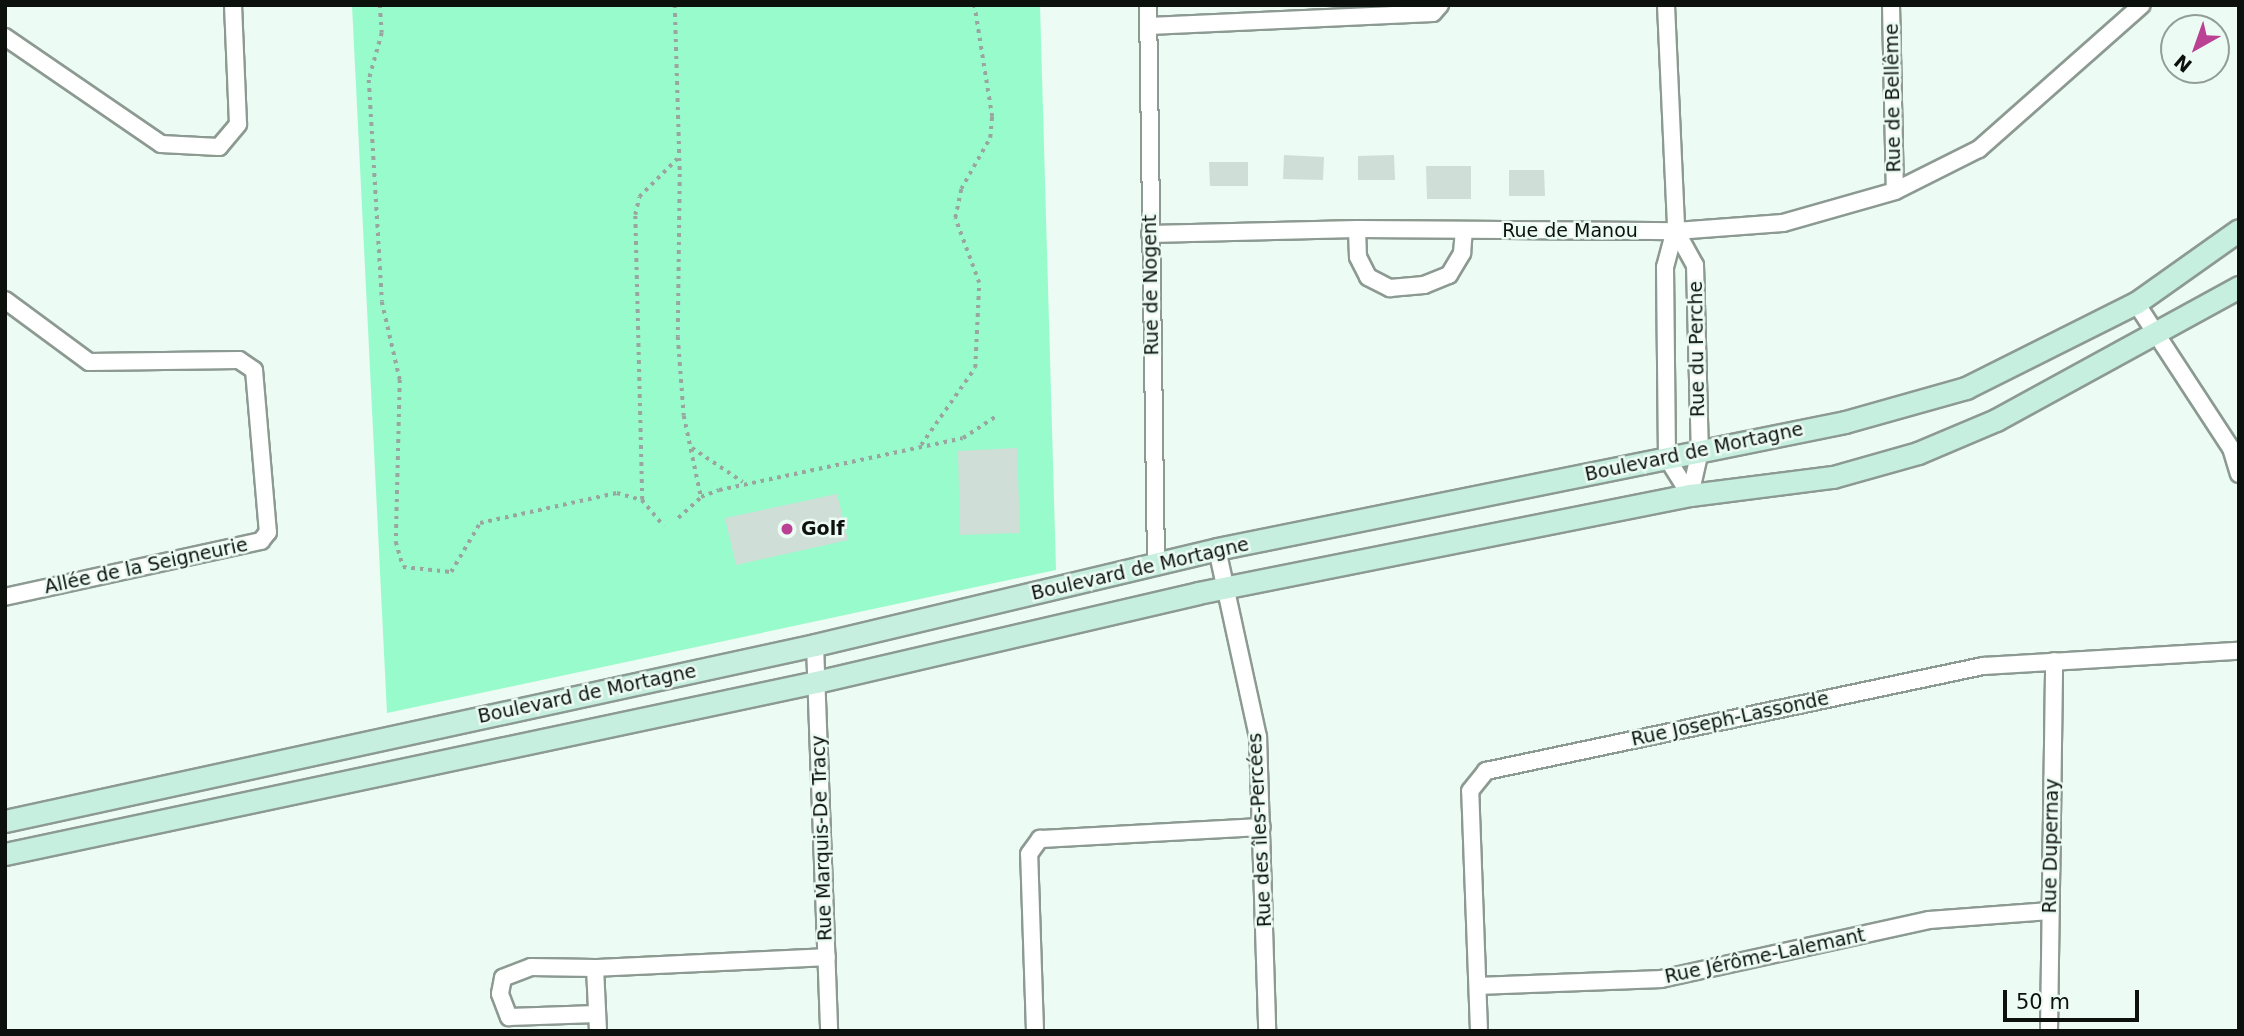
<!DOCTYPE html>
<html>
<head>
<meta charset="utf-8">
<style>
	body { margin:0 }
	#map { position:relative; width:2244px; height:1036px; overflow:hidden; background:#ecfbf3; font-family:"DejaVu Sans",sans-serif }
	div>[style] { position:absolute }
	.green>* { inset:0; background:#98fbcc }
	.building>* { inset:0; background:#cfded6 }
	.path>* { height:3.5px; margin-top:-1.75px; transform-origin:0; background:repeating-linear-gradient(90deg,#9aa59f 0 3.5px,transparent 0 8.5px) }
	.roads { filter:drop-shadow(2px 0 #8c9a92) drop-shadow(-2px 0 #8c9a92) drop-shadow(0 2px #8c9a92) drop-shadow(0 -2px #8c9a92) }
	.street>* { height:16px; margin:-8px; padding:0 8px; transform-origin:8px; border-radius:8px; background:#fff }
	.secondary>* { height:21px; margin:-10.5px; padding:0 10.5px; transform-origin:10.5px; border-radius:10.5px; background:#c6efdf }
	.dots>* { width:19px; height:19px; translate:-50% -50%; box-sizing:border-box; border:4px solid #ecfbf3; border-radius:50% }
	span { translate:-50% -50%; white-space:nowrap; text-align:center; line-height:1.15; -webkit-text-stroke:5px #ecfbf3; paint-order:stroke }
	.street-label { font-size:19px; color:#0c110e }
	.poi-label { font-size:19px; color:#0c110e; font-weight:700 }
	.left { translate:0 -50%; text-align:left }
	.frame { position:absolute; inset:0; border:7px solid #0c110e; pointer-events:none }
	.north { position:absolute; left:2160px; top:14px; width:70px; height:70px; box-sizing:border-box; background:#ecfbf3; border:2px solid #929d97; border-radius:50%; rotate:220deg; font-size:19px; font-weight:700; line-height:28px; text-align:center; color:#0c110e }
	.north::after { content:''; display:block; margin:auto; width:24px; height:32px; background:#ba4194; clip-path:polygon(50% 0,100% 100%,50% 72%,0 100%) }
	.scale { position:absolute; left:2003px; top:990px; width:136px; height:32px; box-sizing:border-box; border:4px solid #0c110e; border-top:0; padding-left:9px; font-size:21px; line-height:24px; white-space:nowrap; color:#0c110e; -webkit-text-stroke:5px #ecfbf3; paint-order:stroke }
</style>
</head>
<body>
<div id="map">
	<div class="green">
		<i style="clip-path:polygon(352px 5px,1040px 5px,1056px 570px,387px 713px)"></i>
	</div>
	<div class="building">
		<i style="clip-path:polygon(1284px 155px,1324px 157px,1323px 180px,1283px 179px)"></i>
		<i style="clip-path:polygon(1394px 155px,1395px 180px,1358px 180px,1358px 156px)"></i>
		<i style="clip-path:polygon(1209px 162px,1248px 162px,1248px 186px,1210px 186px)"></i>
		<i style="clip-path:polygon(1426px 166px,1471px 166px,1471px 199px,1427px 199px)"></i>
		<i style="clip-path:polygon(1509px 170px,1544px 170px,1545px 196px,1509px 196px)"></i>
		<i style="clip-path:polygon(1017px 448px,1020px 533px,960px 535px,958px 451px)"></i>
		<i style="clip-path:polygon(837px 494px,848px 540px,736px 565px,725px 518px)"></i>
	</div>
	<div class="path">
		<i style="left:380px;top:5px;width:28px;rotate:86deg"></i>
		<i style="left:382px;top:33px;width:49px;rotate:105.5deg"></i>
		<i style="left:369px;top:80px;width:222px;rotate:86.6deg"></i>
		<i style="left:382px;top:302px;width:80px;rotate:77deg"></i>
		<i style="left:400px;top:380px;width:162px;rotate:91.4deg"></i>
		<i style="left:396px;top:542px;width:26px;rotate:74deg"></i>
		<i style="left:403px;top:567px;width:48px;rotate:5.9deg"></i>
		<i style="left:451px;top:572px;width:57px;rotate:-59.4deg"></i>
		<i style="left:480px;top:523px;width:140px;rotate:-12.4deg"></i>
		<i style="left:617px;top:493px;width:26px;rotate:16deg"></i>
		<i style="left:642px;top:500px;width:34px;rotate:50deg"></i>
		<i style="left:675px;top:5px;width:169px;rotate:88.3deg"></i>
		<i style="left:680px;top:174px;width:163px;rotate:90.7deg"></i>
		<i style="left:678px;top:337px;width:79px;rotate:85.7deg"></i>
		<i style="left:684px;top:416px;width:83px;rotate:78.1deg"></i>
		<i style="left:921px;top:445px;width:94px;rotate:-55deg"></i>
		<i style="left:975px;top:368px;width:85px;rotate:-87.3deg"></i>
		<i style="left:979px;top:283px;width:69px;rotate:-110.3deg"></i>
		<i style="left:955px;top:218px;width:30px;rotate:-78deg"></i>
		<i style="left:961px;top:189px;width:59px;rotate:-60.4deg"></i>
		<i style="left:990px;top:138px;width:21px;rotate:-85deg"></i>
		<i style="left:992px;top:117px;width:113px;rotate:-99.1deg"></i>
		<i style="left:692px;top:448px;width:61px;rotate:33.7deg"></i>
		<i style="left:642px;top:500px;width:285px;rotate:-91.4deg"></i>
		<i style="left:635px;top:215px;width:18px;rotate:-77deg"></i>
		<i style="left:639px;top:197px;width:54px;rotate:-45deg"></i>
		<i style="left:678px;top:518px;width:31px;rotate:-42deg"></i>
		<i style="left:701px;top:497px;width:19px;rotate:-21deg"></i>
		<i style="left:719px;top:490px;width:249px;rotate:-12deg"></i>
		<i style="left:963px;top:438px;width:42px;rotate:-33.3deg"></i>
	</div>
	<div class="roads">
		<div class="street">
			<i style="left:1148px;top:5px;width:560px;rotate:89.18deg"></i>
			<i style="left:1666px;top:5px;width:221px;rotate:87.4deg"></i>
			<i style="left:1676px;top:226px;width:42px;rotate:105deg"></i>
			<i style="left:1665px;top:267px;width:191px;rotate:89.4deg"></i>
			<i style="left:1667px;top:458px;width:44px;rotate:58.1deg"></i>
			<i style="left:1891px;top:5px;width:186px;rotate:88.8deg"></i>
			<i style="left:1149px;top:26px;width:284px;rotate:-2.6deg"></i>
			<i style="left:1433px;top:13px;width:11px;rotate:-49deg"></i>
			<i style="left:5px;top:37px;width:189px;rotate:34.4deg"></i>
			<i style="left:161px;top:144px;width:58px;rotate:3deg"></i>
			<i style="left:219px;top:147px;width:30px;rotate:-50deg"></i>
			<i style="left:238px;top:124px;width:119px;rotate:-92.4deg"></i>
			<i style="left:1357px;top:229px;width:28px;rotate:88deg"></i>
			<i style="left:1358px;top:257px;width:22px;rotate:63deg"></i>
			<i style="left:1368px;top:277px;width:25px;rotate:27deg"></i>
			<i style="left:1390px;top:288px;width:34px;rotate:-5deg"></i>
			<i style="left:1424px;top:285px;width:27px;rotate:-22deg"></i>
			<i style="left:1449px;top:275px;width:26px;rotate:-59deg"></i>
			<i style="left:1462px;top:253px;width:23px;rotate:-85deg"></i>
			<i style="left:1676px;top:231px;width:39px;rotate:61deg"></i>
			<i style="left:1695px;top:265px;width:186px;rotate:88.5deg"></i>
			<i style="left:1700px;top:451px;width:45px;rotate:102.8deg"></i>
			<i style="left:1150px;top:234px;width:207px;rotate:-1.4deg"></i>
			<i style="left:1357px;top:229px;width:319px;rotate:0.4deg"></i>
			<i style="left:1676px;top:231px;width:107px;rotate:-4.3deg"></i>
			<i style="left:1783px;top:223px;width:116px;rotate:-15.9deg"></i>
			<i style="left:1895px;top:191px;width:94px;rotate:-26.6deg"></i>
			<i style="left:1979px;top:149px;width:217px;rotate:-41.5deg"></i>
			<i style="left:5px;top:300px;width:104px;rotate:36.4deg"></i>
			<i style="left:89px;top:362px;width:150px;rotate:-0.8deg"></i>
			<i style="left:239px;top:360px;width:18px;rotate:34deg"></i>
			<i style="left:254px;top:370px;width:163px;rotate:85.1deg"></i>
			<i style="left:268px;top:532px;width:11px;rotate:128deg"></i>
			<i style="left:261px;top:541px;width:262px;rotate:167.7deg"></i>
			<i style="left:2136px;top:303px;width:173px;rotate:56.8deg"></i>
			<i style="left:2231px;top:448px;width:27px;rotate:73deg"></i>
			<i style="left:1217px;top:549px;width:192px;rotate:77.7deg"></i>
			<i style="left:1258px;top:737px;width:294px;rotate:88.2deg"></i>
			<i style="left:815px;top:645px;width:386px;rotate:87.9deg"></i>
			<i style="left:595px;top:968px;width:64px;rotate:-179.1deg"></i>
			<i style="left:531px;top:967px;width:30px;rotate:159deg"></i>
			<i style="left:503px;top:978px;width:16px;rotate:101deg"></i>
			<i style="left:500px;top:994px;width:25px;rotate:69deg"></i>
			<i style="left:509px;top:1017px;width:88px;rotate:-2deg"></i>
			<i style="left:1478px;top:986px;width:183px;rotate:-2.2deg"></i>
			<i style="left:1661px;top:979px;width:274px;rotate:-12.4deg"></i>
			<i style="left:1929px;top:920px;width:121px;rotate:-4.3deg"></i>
			<i style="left:598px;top:1031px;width:63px;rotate:-92.7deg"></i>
			<i style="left:595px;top:968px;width:232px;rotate:-2.7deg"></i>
			<i style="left:1035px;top:1031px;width:177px;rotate:-91.9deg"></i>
			<i style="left:1029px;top:854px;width:19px;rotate:-54deg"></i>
			<i style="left:1040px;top:839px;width:222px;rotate:-3.1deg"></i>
			<i style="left:1479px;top:1031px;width:240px;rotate:-92.1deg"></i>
			<i style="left:1470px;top:791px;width:26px;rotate:-51deg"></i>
			<i style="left:1486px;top:771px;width:508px;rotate:-11.93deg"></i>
			<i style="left:1983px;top:666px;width:256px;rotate:-3.4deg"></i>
			<i style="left:2049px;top:1031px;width:370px;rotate:-89.2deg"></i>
		</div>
		<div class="secondary">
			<i style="left:5px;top:821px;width:829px;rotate:-12.26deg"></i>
			<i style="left:815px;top:645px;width:413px;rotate:-13.4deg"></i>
			<i style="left:1217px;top:549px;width:641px;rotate:-11.43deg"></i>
			<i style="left:1845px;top:422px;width:126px;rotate:-15.7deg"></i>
			<i style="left:1966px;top:388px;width:190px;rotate:-26.6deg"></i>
			<i style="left:2136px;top:303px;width:126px;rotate:-35.3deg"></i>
			<i style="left:5px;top:854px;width:829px;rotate:-11.97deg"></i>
			<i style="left:816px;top:682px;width:392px;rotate:-13.1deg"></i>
			<i style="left:1198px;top:593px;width:502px;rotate:-11.27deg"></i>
			<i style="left:1690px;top:495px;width:144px;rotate:-7.2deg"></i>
			<i style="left:1833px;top:477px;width:88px;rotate:-15.8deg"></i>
			<i style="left:1918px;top:453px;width:85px;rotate:-22.9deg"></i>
			<i style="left:1996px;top:420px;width:277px;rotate:-28.7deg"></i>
		</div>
	</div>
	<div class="dots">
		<i style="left:787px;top:529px;background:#ba4194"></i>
	</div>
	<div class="street-label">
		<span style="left:1893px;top:98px;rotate:-91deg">Rue de Bellême</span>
		<span style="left:1570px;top:231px">Rue de Manou</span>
		<span style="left:1151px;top:285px;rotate:-91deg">Rue de Nogent</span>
		<span style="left:1697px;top:349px;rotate:-91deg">Rue du Perche</span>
		<span style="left:1694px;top:452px;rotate:-12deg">Boulevard de Mortagne</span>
		<span style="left:146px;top:566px;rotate:-12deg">Allée de la Seigneurie</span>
		<span style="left:1140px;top:569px;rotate:-13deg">Boulevard de Mortagne</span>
		<span style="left:587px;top:694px;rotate:-12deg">Boulevard de Mortagne</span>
		<span style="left:1730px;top:719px;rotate:-12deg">Rue Joseph-Lassonde</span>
		<span style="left:1260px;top:830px;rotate:-93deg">Rue des îles-Percées</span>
		<span style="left:822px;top:838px;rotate:-92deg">Rue Marquis-De Tracy</span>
		<span style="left:2051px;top:846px;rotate:-89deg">Rue Dupernay</span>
		<span style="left:1765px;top:956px;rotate:-12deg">Rue Jérôme-Lalemant</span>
	</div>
	<div class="poi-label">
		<span class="left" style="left:801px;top:529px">Golf</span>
	</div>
	<div class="frame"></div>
	<div class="north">N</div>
	<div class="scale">50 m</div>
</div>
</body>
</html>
